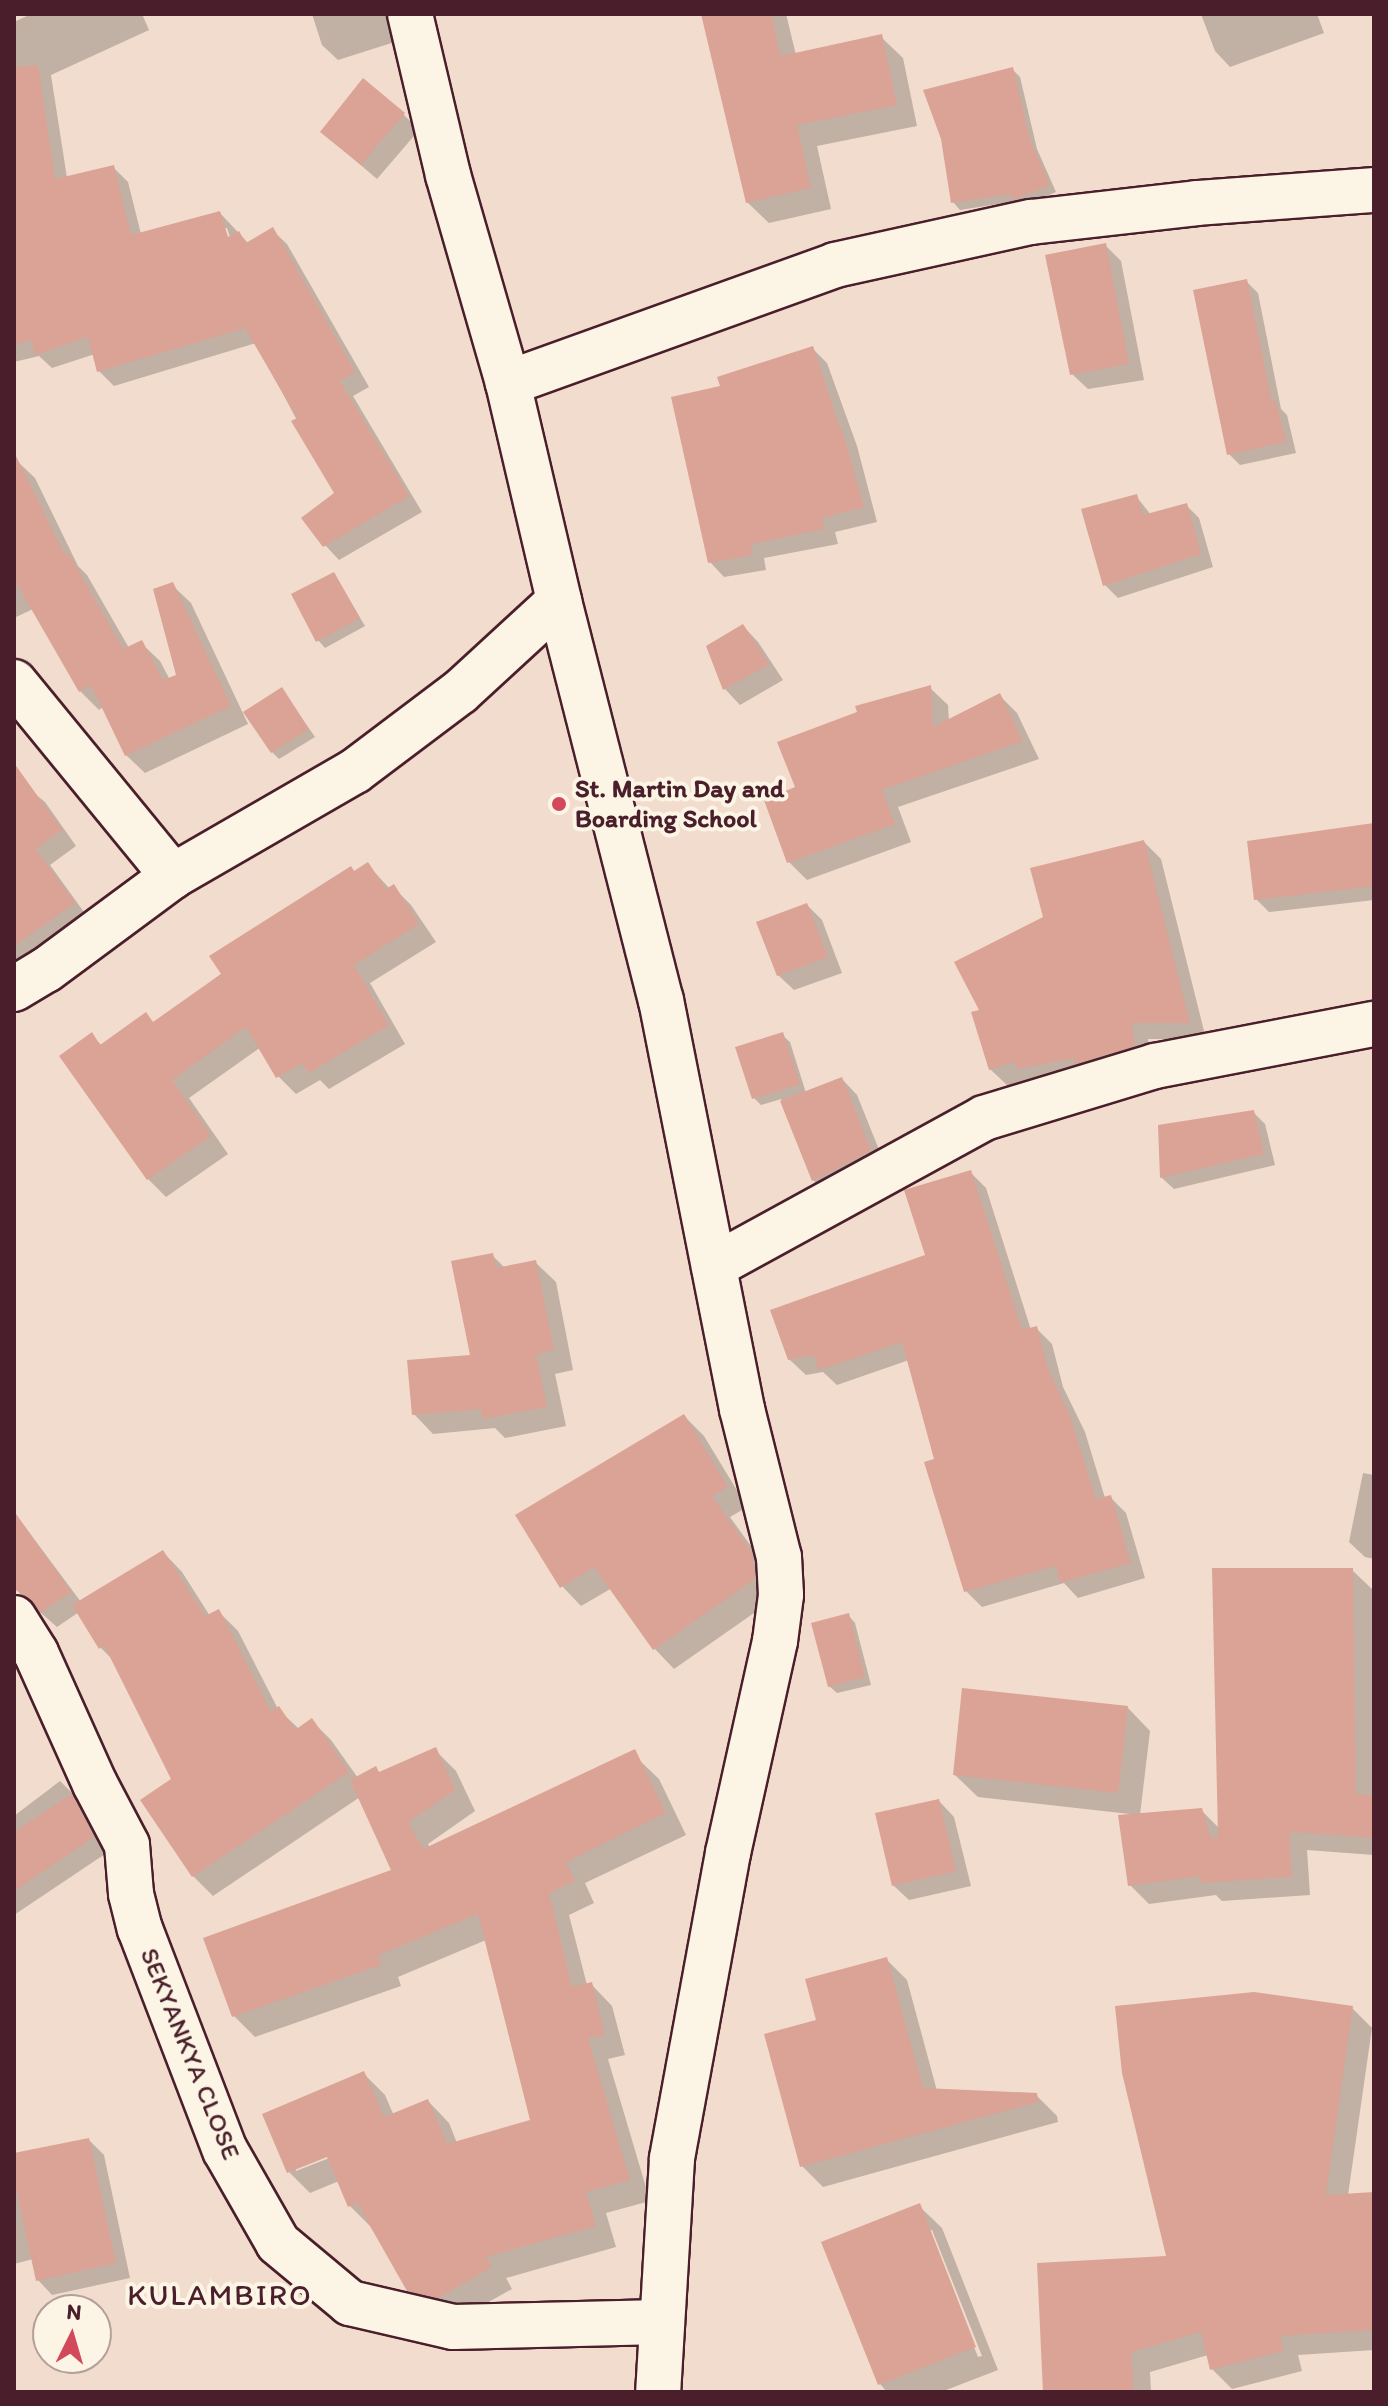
<!DOCTYPE html>
<html>
<head>
<meta charset="utf-8">
<style>
	body { margin:0 }
	#map { position:relative; width:1388px; height:2406px; overflow:hidden; background:#f2dccd; font-family:Itim,sans-serif }
	div>[style] { position:absolute }
	.shadow>* { inset:0; background:#0003 }
	.building>* { inset:0; background:#dba296 }
	.roads { filter:drop-shadow(2px 0 #4a1f2b) drop-shadow(-2px 0 #4a1f2b) drop-shadow(0 2px #4a1f2b) drop-shadow(0 -2px #4a1f2b) }
	.minor>* { height:44px; margin:-22px; padding:0 22px; transform-origin:22px; border-radius:22px; background:#fcf5e5 }
	.dots>* { width:22px; height:22px; translate:-50% -50%; box-sizing:border-box; border:4px solid #fcf5e5; border-radius:50% }
	span { translate:-50% -50%; white-space:nowrap; text-align:center; line-height:1.15; -webkit-text-stroke:8px #fcf5e5; paint-order:stroke }
	.poi-label { font-size:26px; color:#4a1f2b; font-weight:700 }
	.left { translate:0 -50%; text-align:left }
	.street-label { font-size:26px; color:#4a1f2b }
	.quarter-label { font-size:30px; color:#4a1f2b; letter-spacing:2px }
	.frame { position:absolute; inset:0; border:16px solid #4a1f2b; pointer-events:none }
	.north { position:absolute; left:32px; top:2294px; width:80px; height:80px; box-sizing:border-box; background:#fcf5e5; border:2px solid #b59f9b; border-radius:50%; rotate:5deg; font-size:22px; font-weight:700; line-height:32px; text-align:center; color:#4a1f2b }
	.north::after { content:''; display:block; margin:auto; width:28px; height:36px; background:#d1495b; clip-path:polygon(50% 0,100% 100%,50% 72%,0 100%) }
</style>
</head>
<body>
<div id="map">
	<div class="shadow">
		<i style="clip-path:polygon(evenodd,31px 14px,142px 14px,149px 30px,51px 75px,67px 178px,113px 167px,128px 182px,141px 234px,220px 213px,249px 244px,272px 230px,287px 244px,369px 387px,353px 396px,422px 512px,339px 560px,325px 545px,336px 494px,256px 343px,114px 386px,99px 371px,95px 354px,52px 368px,39px 356px,14px 362px,14px 22px,31px 14px,223px 228px,227px 228px,233px 246px,229px 247px,223px 228px)"></i>
		<i style="clip-path:polygon(312px 14px,390px 14px,401px 40px,338px 60px,322px 45px)"></i>
		<i style="clip-path:polygon(703px 14px,786px 14px,796px 55px,881px 37px,903px 58px,917px 126px,817px 146px,831px 209px,769px 223px,747px 202px)"></i>
		<i style="clip-path:polygon(1201px 14px,1317px 14px,1324px 33px,1230px 67px,1215px 51px)"></i>
		<i style="clip-path:polygon(1012px 69px,1020px 77px,1037px 149px,1056px 192px,1022px 206px,1017px 201px,960px 210px,953px 202px)"></i>
		<i style="clip-path:polygon(403px 114px,419px 130px,377px 179px,322px 132px)"></i>
		<i style="clip-path:polygon(1105px 245px,1121px 261px,1144px 380px,1088px 389px,1072px 374px)"></i>
		<i style="clip-path:polygon(1247px 282px,1258px 293px,1281px 409px,1287px 415px,1296px 453px,1240px 465px,1229px 454px)"></i>
		<i style="clip-path:polygon(812px 348px,827px 363px,857px 446px,877px 522px,835px 532px,838px 544px,764px 558px,766px 570px,724px 577px,710px 562px,722px 387px)"></i>
		<i style="clip-path:polygon(16px 460px,35px 478px,78px 566px,87px 575px,129px 648px,141px 643px,160px 661px,170px 680px,178px 677px,172px 585px,191px 603px,248px 724px,145px 773px,126px 755px,103px 707px,99px 710px,80px 691px,33px 609px,14px 618px)"></i>
		<i style="clip-path:polygon(1136px 496px,1151px 515px,1186px 505px,1199px 518px,1213px 567px,1118px 598px,1105px 585px)"></i>
		<i style="clip-path:polygon(334px 574px,365px 626px,325px 648px,318px 640px)"></i>
		<i style="clip-path:polygon(743px 626px,758px 642px,783px 680px,740px 705px,725px 689px,709px 647px)"></i>
		<i style="clip-path:polygon(930px 688px,948px 705px,949px 721px,999px 695px,1017px 713px,1039px 759px,898px 807px,911px 842px,807px 880px,789px 862px)"></i>
		<i style="clip-path:polygon(282px 690px,315px 737px,279px 759px,272px 752px)"></i>
		<i style="clip-path:polygon(14px 777px,45px 802px,76px 846px,50px 865px,89px 919px,14px 972px)"></i>
		<i style="clip-path:polygon(1374px 827px,1374px 900px,1269px 912px,1256px 899px)"></i>
		<i style="clip-path:polygon(1144px 842px,1161px 859px,1206px 1039px,1148px 1039px,1151px 1063px,1036px 1085px,1030px 1079px,1008px 1086px,990px 1069px,982px 1011px,1045px 918px)"></i>
		<i style="clip-path:polygon(368px 865px,390px 889px,393px 887px,411px 905px,436px 942px,370px 983px,405px 1044px,329px 1089px,320px 1080px,296px 1094px,278px 1076px,261px 1047px,189px 1098px,228px 1154px,166px 1197px,148px 1179px,92px 1035px,102px 1046px,154px 1024px)"></i>
		<i style="clip-path:polygon(807px 905px,822px 920px,842px 973px,794px 990px,778px 975px)"></i>
		<i style="clip-path:polygon(782px 1035px,790px 1042px,806px 1093px,842px 1079px,857px 1095px,886px 1167px,829px 1196px,813px 1180px,781px 1099px,761px 1105px,754px 1098px)"></i>
		<i style="clip-path:polygon(1253px 1112px,1265px 1124px,1275px 1165px,1174px 1189px,1162px 1178px,1160px 1127px)"></i>
		<i style="clip-path:polygon(970px 1172px,986px 1188px,1031px 1330px,1036px 1328px,1052px 1344px,1063px 1387px,1085px 1432px,1105px 1498px,1110px 1497px,1126px 1513px,1145px 1578px,1078px 1598px,1064px 1583px,982px 1607px,966px 1591px,926px 1464px,937px 1461px,909px 1360px,837px 1385px,823px 1372px,806px 1375px,789px 1359px,928px 1256px)"></i>
		<i style="clip-path:polygon(492px 1255px,505px 1268px,536px 1263px,556px 1282px,573px 1370px,555px 1374px,566px 1426px,505px 1438px,495px 1428px,433px 1434px,414px 1414px,472px 1357px)"></i>
		<i style="clip-path:polygon(684px 1416px,704px 1436px,747px 1507px,730px 1517px,771px 1574px,774px 1599px,674px 1669px,655px 1649px,612px 1588px,581px 1606px,562px 1586px)"></i>
		<i style="clip-path:polygon(1363px 1473px,1374px 1475px,1374px 1559px,1365px 1557px,1349px 1542px)"></i>
		<i style="clip-path:polygon(evenodd,14px 1512px,81px 1602px,163px 1552px,182px 1572px,210px 1616px,218px 1611px,238px 1631px,278px 1709px,299px 1729px,312px 1721px,331px 1740px,358px 1778px,380px 1774px,435px 1750px,456px 1771px,475px 1811px,428px 1844px,430px 1848px,637px 1758px,659px 1779px,686px 1835px,585px 1883px,594px 1903px,569px 1915px,587px 1985px,591px 1984px,612px 2006px,625px 2055px,608px 2059px,650px 2201px,606px 2213px,616px 2247px,506px 2278px,512px 2289px,460px 2318px,431px 2311px,409px 2289px,371px 2227px,350px 2206px,339px 2181px,310px 2193px,289px 2172px,364px 2074px,385px 2095px,394px 2116px,428px 2101px,449px 2123px,457px 2143px,533px 2122px,486px 1940px,398px 1977px,401px 1986px,255px 2037px,234px 2016px,394px 1871px,360px 1797px,213px 1896px,193px 1876px,142px 1801px,173px 1780px,114px 1661px,100px 1647px,79px 1612px,57px 1627px,24px 1598px,35px 1601px,21px 1595px,14px 1586px,14px 1512px,335px 2151px,337px 2155px,296px 2171px,296px 2167px,335px 2151px)"></i>
		<i style="clip-path:polygon(1352px 1570px,1372px 1589px,1374px 1855px,1307px 1850px,1310px 1895px,1222px 1901px,1216px 1895px,1149px 1904px,1130px 1885px,1130px 1814px,978px 1797px,955px 1775px,1128px 1708px,1150px 1731px,1140px 1815px,1201px 1810px,1219px 1828px)"></i>
		<i style="clip-path:polygon(848px 1615px,855px 1623px,871px 1685px,837px 1693px,829px 1686px)"></i>
		<i style="clip-path:polygon(60px 1781px,75px 1796px,108px 1852px,14px 1915px,14px 1816px)"></i>
		<i style="clip-path:polygon(939px 1801px,954px 1817px,971px 1886px,909px 1900px,893px 1885px)"></i>
		<i style="clip-path:polygon(886px 1959px,907px 1980px,937px 2091px,1036px 2095px,1057px 2116px,1058px 2122px,823px 2187px,802px 2166px,819px 2021px)"></i>
		<i style="clip-path:polygon(1352px 2008px,1372px 2028px,1348px 2195px,1374px 2194px,1374px 2350px,1298px 2355px,1302px 2371px,1232px 2389px,1212px 2369px,1208px 2355px,1150px 2372px,1151px 2392px,1045px 2392px,1169px 2258px)"></i>
		<i style="clip-path:polygon(89px 2140px,104px 2155px,130px 2278px,52px 2295px,38px 2280px,33px 2259px,14px 2264px,14px 2155px)"></i>
		<i style="clip-path:polygon(evenodd,919px 2206px,942px 2228px,998px 2370px,941px 2392px,887px 2392px,880px 2384px,919px 2206px,928px 2230px,932px 2230px,982px 2356px,978px 2357px,928px 2230px)"></i>
	</div>
	<div class="building">
		<i style="clip-path:polygon(701px 14px,771px 14px,781px 56px,882px 34px,897px 105px,797px 125px,811px 188px,746px 203px)"></i>
		<i style="clip-path:polygon(38px 65px,55px 179px,114px 165px,131px 235px,220px 211px,228px 237px,239px 231px,246px 243px,273px 227px,355px 372px,340px 381px,409px 496px,323px 547px,301px 518px,334px 493px,291px 421px,297px 418px,245px 328px,97px 372px,88px 337px,35px 355px,31px 340px,14px 345px,14px 67px)"></i>
		<i style="clip-path:polygon(1013px 67px,1030px 140px,1050px 185px,1013px 200px,1011px 194px,951px 203px,941px 139px,923px 90px)"></i>
		<i style="clip-path:polygon(363px 78px,405px 113px,361px 165px,320px 132px)"></i>
		<i style="clip-path:polygon(1106px 243px,1129px 364px,1070px 375px,1045px 255px)"></i>
		<i style="clip-path:polygon(1247px 279px,1272px 402px,1276px 401px,1286px 442px,1227px 455px,1193px 290px)"></i>
		<i style="clip-path:polygon(813px 346px,840px 429px,842px 429px,864px 507px,822px 518px,824px 529px,751px 544px,752px 555px,708px 563px,671px 397px,720px 386px,717px 377px)"></i>
		<i style="clip-path:polygon(14px 452px,65px 555px,69px 554px,123px 649px,142px 640px,163px 680px,176px 675px,153px 589px,173px 582px,231px 706px,125px 756px,91px 685px,79px 692px,14px 579px)"></i>
		<i style="clip-path:polygon(1137px 494px,1143px 515px,1187px 503px,1201px 554px,1103px 586px,1081px 509px)"></i>
		<i style="clip-path:polygon(334px 572px,360px 618px,316px 642px,291px 594px)"></i>
		<i style="clip-path:polygon(743px 624px,769px 664px,723px 690px,706px 646px)"></i>
		<i style="clip-path:polygon(931px 685px,933px 727px,1000px 693px,1023px 741px,882px 790px,895px 824px,787px 863px,764px 800px,795px 787px,777px 742px,857px 712px,855px 706px)"></i>
		<i style="clip-path:polygon(282px 687px,309px 729px,271px 753px,243px 712px)"></i>
		<i style="clip-path:polygon(14px 763px,62px 830px,36px 849px,75px 903px,14px 946px)"></i>
		<i style="clip-path:polygon(1374px 823px,1374px 886px,1254px 900px,1247px 841px)"></i>
		<i style="clip-path:polygon(1144px 840px,1190px 1023px,1132px 1023px,1135px 1046px,1075px 1064px,1074px 1058px,1017px 1069px,1014px 1062px,989px 1070px,971px 1012px,979px 1010px,954px 962px,1043px 917px,1030px 868px)"></i>
		<i style="clip-path:polygon(368px 862px,386px 889px,394px 884px,419px 924px,354px 965px,389px 1025px,309px 1073px,302px 1063px,276px 1078px,246px 1027px,172px 1080px,211px 1136px,147px 1180px,59px 1056px,92px 1032px,100px 1045px,146px 1012px,153px 1022px,221px 974px,209px 956px,351px 866px,354px 871px)"></i>
		<i style="clip-path:polygon(807px 903px,828px 957px,777px 976px,756px 922px)"></i>
		<i style="clip-path:polygon(783px 1032px,800px 1084px,752px 1099px,735px 1047px)"></i>
		<i style="clip-path:polygon(842px 1077px,871px 1151px,812px 1181px,780px 1101px)"></i>
		<i style="clip-path:polygon(1254px 1110px,1264px 1154px,1160px 1178px,1158px 1125px)"></i>
		<i style="clip-path:polygon(971px 1170px,1022px 1330px,1037px 1326px,1048px 1369px,1069px 1414px,1096px 1499px,1111px 1495px,1131px 1563px,1060px 1583px,1056px 1566px,964px 1592px,924px 1462px,934px 1459px,902px 1342px,819px 1370px,814px 1355px,788px 1360px,770px 1310px,925px 1255px,904px 1190px)"></i>
		<i style="clip-path:polygon(493px 1253px,496px 1268px,536px 1260px,554px 1350px,536px 1354px,547px 1407px,483px 1419px,481px 1409px,412px 1415px,407px 1360px,470px 1355px,451px 1261px)"></i>
		<i style="clip-path:polygon(684px 1414px,728px 1487px,712px 1496px,752px 1553px,755px 1579px,653px 1650px,594px 1567px,560px 1588px,515px 1515px)"></i>
		<i style="clip-path:polygon(14px 1511px,71px 1592px,40px 1613px,26px 1596px,14px 1589px)"></i>
		<i style="clip-path:polygon(163px 1550px,205px 1616px,219px 1609px,271px 1712px,279px 1706px,295px 1730px,312px 1718px,349px 1772px,192px 1877px,140px 1800px,171px 1779px,104px 1645px,99px 1649px,72px 1605px)"></i>
		<i style="clip-path:polygon(1212px 1568px,1353px 1568px,1356px 1794px,1374px 1796px,1374px 1838px,1289px 1832px,1292px 1877px,1200px 1883px,1200px 1876px,1128px 1886px,1118px 1815px,1202px 1808px,1211px 1838px,1218px 1837px)"></i>
		<i style="clip-path:polygon(849px 1613px,865px 1677px,828px 1687px,811px 1623px)"></i>
		<i style="clip-path:polygon(962px 1688px,1128px 1706px,1118px 1793px,953px 1775px)"></i>
		<i style="clip-path:polygon(436px 1747px,455px 1790px,408px 1822px,423px 1849px,635px 1749px,666px 1813px,566px 1862px,575px 1881px,549px 1893px,572px 1987px,592px 1982px,605px 2035px,588px 2038px,630px 2180px,586px 2192px,596px 2226px,486px 2257px,492px 2267px,438px 2298px,407px 2291px,357px 2203px,348px 2207px,327px 2157px,287px 2173px,262px 2114px,364px 2071px,384px 2117px,428px 2099px,447px 2144px,530px 2120px,478px 1914px,378px 1955px,381px 1965px,232px 2017px,203px 1938px,391px 1870px,350px 1780px,376px 1766px,379px 1772px)"></i>
		<i style="clip-path:polygon(72px 1794px,94px 1837px,14px 1891px,14px 1832px)"></i>
		<i style="clip-path:polygon(939px 1799px,956px 1871px,892px 1886px,875px 1813px)"></i>
		<i style="clip-path:polygon(887px 1957px,923px 2088px,1037px 2093px,1038px 2102px,800px 2167px,764px 2034px,816px 2020px,805px 1979px)"></i>
		<i style="clip-path:polygon(1254px 1992px,1353px 2006px,1326px 2195px,1374px 2192px,1374px 2330px,1280px 2336px,1284px 2351px,1210px 2370px,1201px 2332px,1131px 2352px,1134px 2392px,1043px 2392px,1037px 2263px,1166px 2256px,1122px 2073px,1115px 2006px)"></i>
		<i style="clip-path:polygon(89px 2138px,116px 2263px,36px 2281px,14px 2178px,14px 2153px)"></i>
		<i style="clip-path:polygon(920px 2203px,976px 2347px,878px 2385px,821px 2242px)"></i>
	</div>
	<div class="roads">
		<div class="minor">
			<i style="left:410px;top:14px;width:165px;rotate:76.7deg"></i>
			<i style="left:448px;top:175px;width:216px;rotate:73.9deg"></i>
			<i style="left:508px;top:383px;width:224px;rotate:76.8deg"></i>
			<i style="left:559px;top:601px;width:412px;rotate:75.7deg"></i>
			<i style="left:661px;top:1000px;width:417px;rotate:78.8deg"></i>
			<i style="left:742px;top:1409px;width:153px;rotate:76deg"></i>
			<i style="left:779px;top:1557px;width:38px;rotate:87deg"></i>
			<i style="left:781px;top:1595px;width:46px;rotate:97.4deg"></i>
			<i style="left:775px;top:1641px;width:217px;rotate:102.5deg"></i>
			<i style="left:728px;top:1853px;width:311px;rotate:100.4deg"></i>
			<i style="left:672px;top:2159px;width:233px;rotate:93.4deg"></i>
			<i style="left:508px;top:383px;width:348px;rotate:-19.8deg"></i>
			<i style="left:835px;top:265px;width:201px;rotate:-12.4deg"></i>
			<i style="left:1031px;top:222px;width:167px;rotate:-6.5deg"></i>
			<i style="left:1197px;top:203px;width:177px;rotate:-4.2deg"></i>
			<i style="left:14px;top:682px;width:251px;rotate:50.7deg"></i>
			<i style="left:14px;top:989px;width:37px;rotate:-31deg"></i>
			<i style="left:46px;top:970px;width:158px;rotate:-36.5deg"></i>
			<i style="left:173px;top:876px;width:210px;rotate:-30deg"></i>
			<i style="left:355px;top:771px;width:131px;rotate:-37deg"></i>
			<i style="left:460px;top:692px;width:134px;rotate:-42.6deg"></i>
			<i style="left:714px;top:1266px;width:308px;rotate:-28.7deg"></i>
			<i style="left:984px;top:1118px;width:179px;rotate:-16.9deg"></i>
			<i style="left:1155px;top:1066px;width:223px;rotate:-10.9deg"></i>
			<i style="left:14px;top:1618px;width:41px;rotate:57.8deg"></i>
			<i style="left:36px;top:1653px;width:144px;rotate:65.8deg"></i>
			<i style="left:95px;top:1784px;width:69px;rotate:62.3deg"></i>
			<i style="left:127px;top:1845px;width:49px;rotate:85.3deg"></i>
			<i style="left:131px;top:1894px;width:36px;rotate:76deg"></i>
			<i style="left:140px;top:1929px;width:237px;rotate:69deg"></i>
			<i style="left:225px;top:2150px;width:107px;rotate:60.3deg"></i>
			<i style="left:278px;top:2243px;width:94px;rotate:39.8deg"></i>
			<i style="left:350px;top:2303px;width:106px;rotate:13.1deg"></i>
			<i style="left:453px;top:2327px;width:209px;rotate:-1.4deg"></i>
		</div>
	</div>
	<div class="dots">
		<i style="left:559px;top:804px;background:#d1495b"></i>
	</div>
	<div class="poi-label">
		<span class="left" style="left:575px;top:804px">St. Martin Day and<br>Boarding School</span>
	</div>
	<div class="street-label">
		<span style="left:190px;top:2054px;rotate:68deg">SEKYANKYA CLOSE</span>
	</div>
	<div class="quarter-label">
		<span style="left:220px;top:2295px">KULAMBIRO</span>
	</div>
	<div class="frame"></div>
	<div class="north">N</div>
</div>
</body>
</html>
